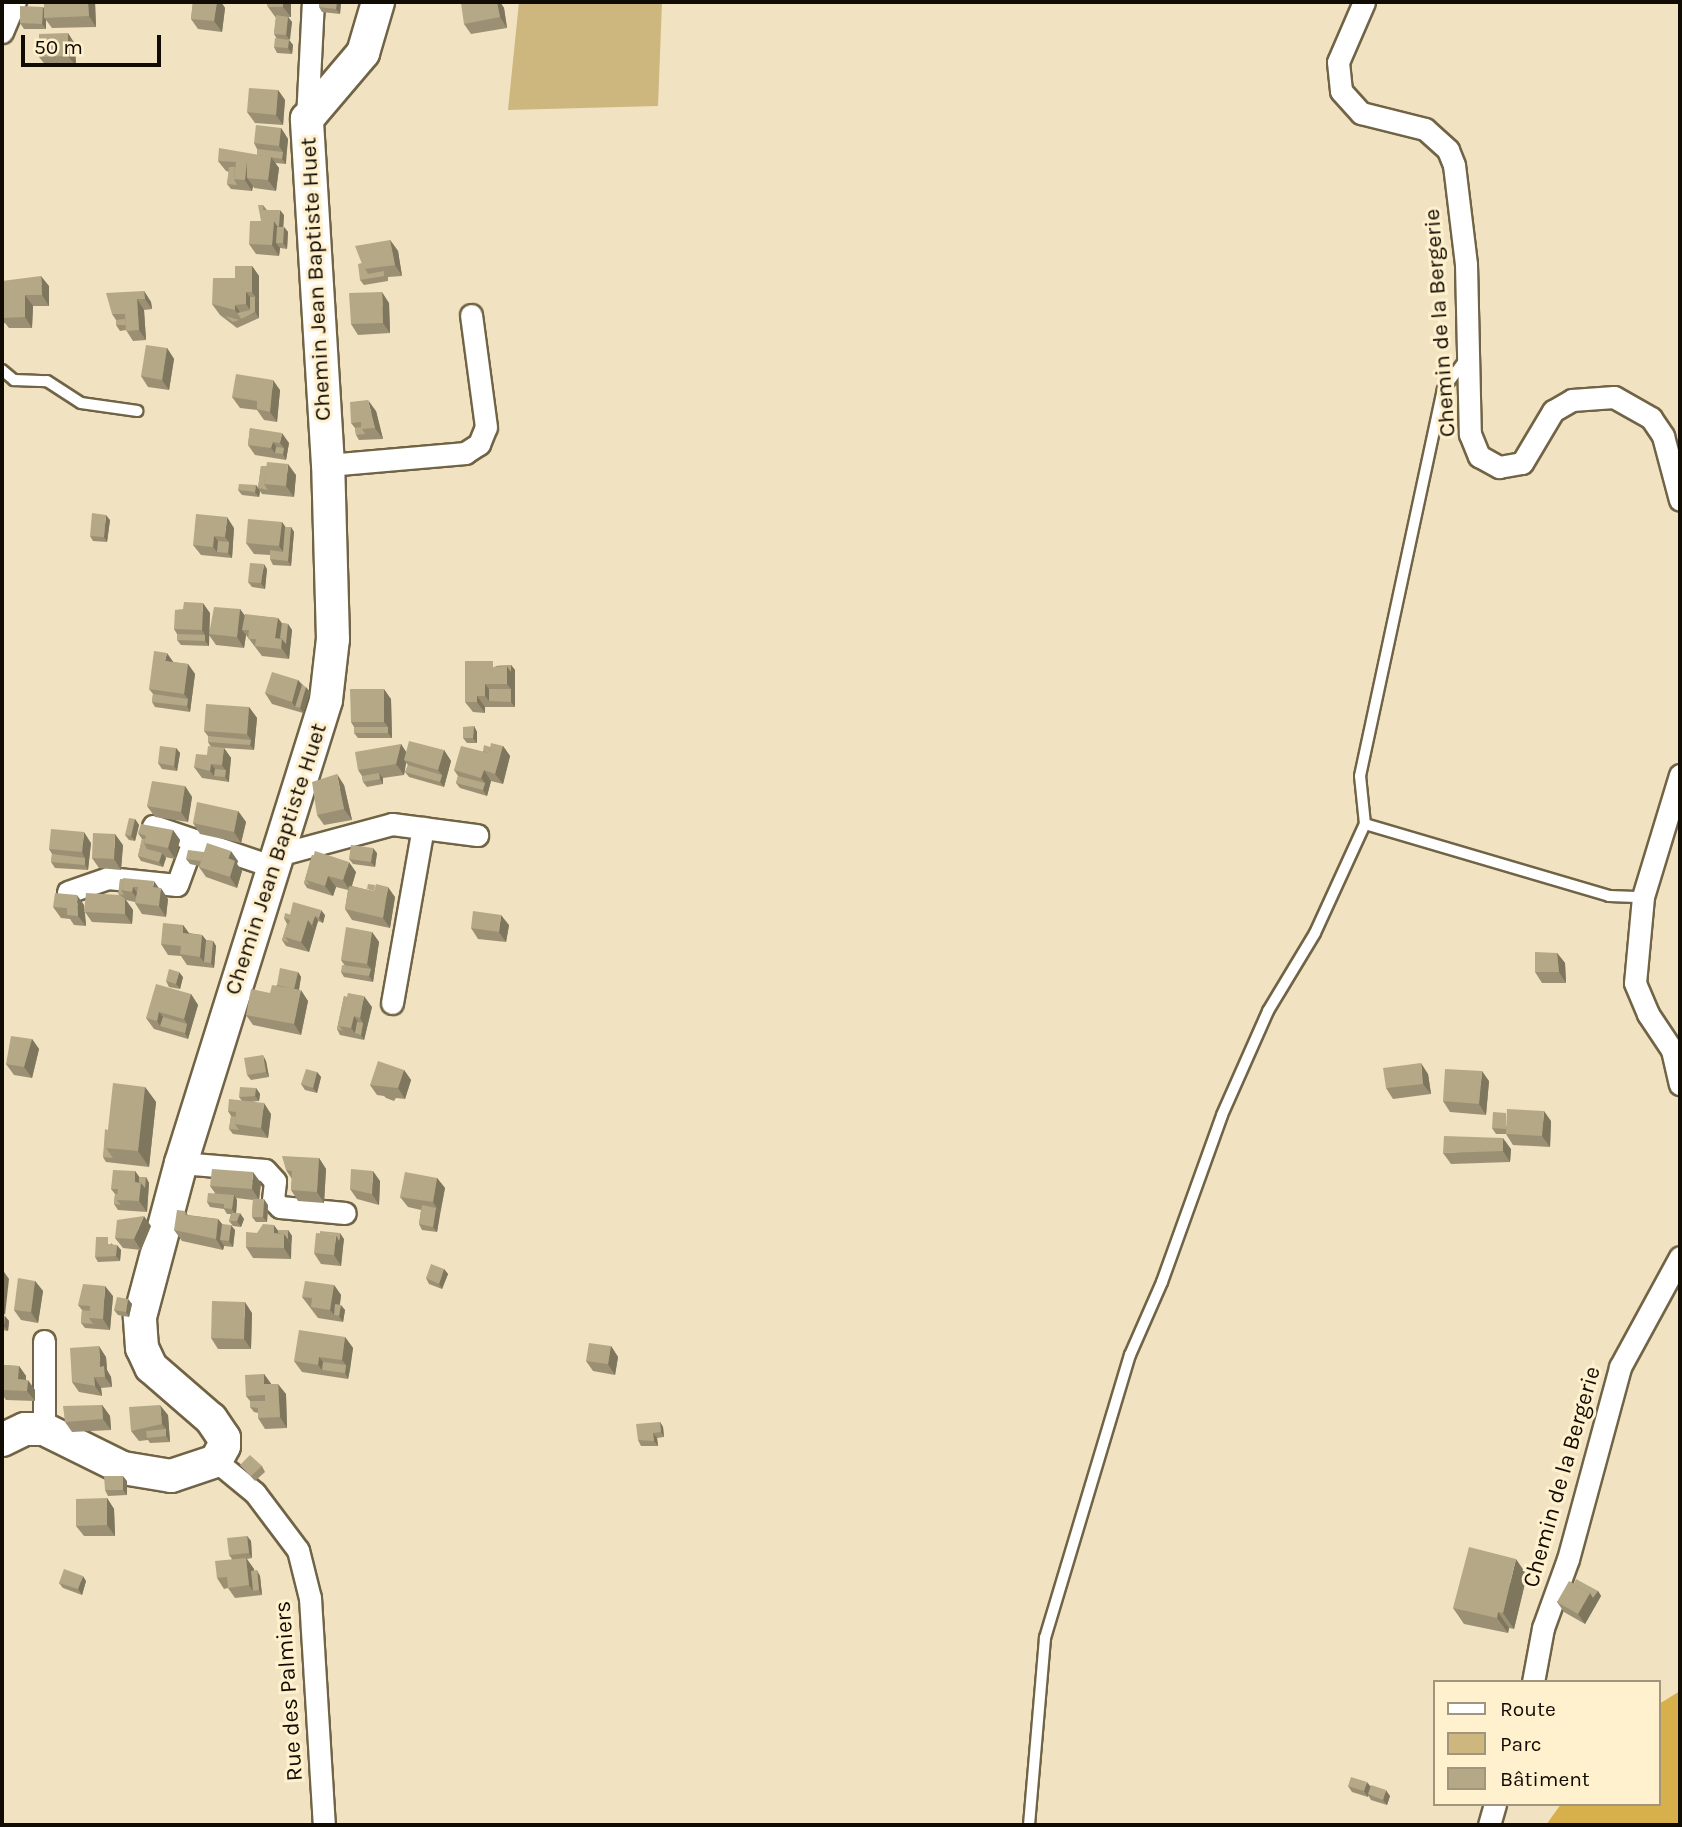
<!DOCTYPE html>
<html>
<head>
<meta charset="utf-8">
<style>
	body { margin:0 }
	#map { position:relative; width:1682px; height:1827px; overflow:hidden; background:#f1e3c1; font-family:Karla,sans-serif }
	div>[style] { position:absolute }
	.green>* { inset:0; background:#ceb77e }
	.forest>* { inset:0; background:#d7b04b }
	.roads { filter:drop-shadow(2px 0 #716446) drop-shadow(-2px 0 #716446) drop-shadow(0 2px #716446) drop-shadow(0 -2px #716446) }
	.lane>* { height:10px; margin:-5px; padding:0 5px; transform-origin:5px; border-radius:5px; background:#fff }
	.street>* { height:21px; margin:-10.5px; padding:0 10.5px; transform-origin:10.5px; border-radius:10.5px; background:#fff }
	.secondary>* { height:32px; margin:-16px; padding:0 16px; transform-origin:16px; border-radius:16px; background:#fff }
	.wall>* { inset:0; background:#9c9074 }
	.shaded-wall>* { inset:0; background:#7f765e }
	.building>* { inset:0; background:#b5a887 }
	span { translate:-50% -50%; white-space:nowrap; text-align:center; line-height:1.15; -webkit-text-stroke:6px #fff0ce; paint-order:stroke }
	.street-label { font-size:23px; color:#110c03 }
	.frame { position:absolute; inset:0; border:4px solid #110c03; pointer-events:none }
	.legend { position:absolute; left:1433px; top:1680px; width:228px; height:126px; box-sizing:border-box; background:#fff0ce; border:2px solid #a0957d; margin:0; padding:9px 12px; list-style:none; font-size:21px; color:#110c03 }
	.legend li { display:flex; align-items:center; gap:14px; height:35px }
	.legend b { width:35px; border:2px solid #a0957d }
	.scale { position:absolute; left:21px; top:35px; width:140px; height:32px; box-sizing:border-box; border:4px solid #110c03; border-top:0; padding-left:9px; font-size:21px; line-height:24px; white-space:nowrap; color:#110c03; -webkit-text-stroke:5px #fff0ce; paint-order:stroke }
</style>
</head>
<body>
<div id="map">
	<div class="green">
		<i style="clip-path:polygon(519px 2px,662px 2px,658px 106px,508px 110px)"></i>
	</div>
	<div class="forest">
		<i style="clip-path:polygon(1680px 1691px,1680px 1825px,1546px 1825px,1561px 1804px,1659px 1804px,1659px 1704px)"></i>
	</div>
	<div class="roads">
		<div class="lane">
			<i style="left:2px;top:370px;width:16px;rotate:40deg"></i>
			<i style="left:14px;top:380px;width:33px;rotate:2deg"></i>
			<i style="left:47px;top:381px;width:40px;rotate:32.9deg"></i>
			<i style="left:81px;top:403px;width:57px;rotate:8.1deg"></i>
			<i style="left:1365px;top:824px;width:48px;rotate:-95.9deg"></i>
			<i style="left:1360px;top:776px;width:395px;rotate:-77.9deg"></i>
			<i style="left:1443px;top:390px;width:37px;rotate:-54deg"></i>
			<i style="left:1029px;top:1825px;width:188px;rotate:-85.1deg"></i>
			<i style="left:1045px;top:1638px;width:295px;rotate:-73.3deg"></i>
			<i style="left:1130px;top:1355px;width:80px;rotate:-66.3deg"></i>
			<i style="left:1162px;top:1282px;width:177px;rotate:-70.2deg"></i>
			<i style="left:1222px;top:1115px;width:114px;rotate:-66.1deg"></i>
			<i style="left:1268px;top:1011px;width:91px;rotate:-58.9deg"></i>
			<i style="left:1315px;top:933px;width:120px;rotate:-65.4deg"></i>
			<i style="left:1365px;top:824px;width:254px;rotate:16.4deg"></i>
			<i style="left:1609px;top:896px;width:34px;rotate:2deg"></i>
		</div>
		<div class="street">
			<i style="left:1364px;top:2px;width:65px;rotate:113.4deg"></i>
			<i style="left:1338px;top:62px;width:29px;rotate:84deg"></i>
			<i style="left:1341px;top:91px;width:30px;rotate:48deg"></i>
			<i style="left:1361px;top:113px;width:66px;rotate:14deg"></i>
			<i style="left:1425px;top:129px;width:31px;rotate:42deg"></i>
			<i style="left:1448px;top:150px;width:16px;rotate:68deg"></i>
			<i style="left:1454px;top:165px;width:100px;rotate:83.1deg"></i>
			<i style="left:1466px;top:264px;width:170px;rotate:88.7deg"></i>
			<i style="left:1470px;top:434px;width:24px;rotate:68deg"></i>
			<i style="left:1479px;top:456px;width:23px;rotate:29deg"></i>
			<i style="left:1499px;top:467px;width:23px;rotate:-10deg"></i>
			<i style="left:1522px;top:463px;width:61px;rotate:-59.2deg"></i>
			<i style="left:1553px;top:411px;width:22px;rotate:-30deg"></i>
			<i style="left:1572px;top:400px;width:42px;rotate:-4.1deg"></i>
			<i style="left:1614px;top:397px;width:43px;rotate:29.6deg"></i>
			<i style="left:1651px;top:418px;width:22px;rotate:56deg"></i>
			<i style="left:1663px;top:436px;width:66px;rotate:75.1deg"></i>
			<i style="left:2px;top:32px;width:33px;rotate:-67deg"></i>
			<i style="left:307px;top:119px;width:117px;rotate:-87.1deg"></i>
			<i style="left:328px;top:465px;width:138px;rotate:-5deg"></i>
			<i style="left:465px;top:453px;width:17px;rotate:-33deg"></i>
			<i style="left:479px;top:444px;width:18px;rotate:-68deg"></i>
			<i style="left:486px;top:427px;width:113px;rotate:-97.6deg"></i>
			<i style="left:1680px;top:775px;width:127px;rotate:106.9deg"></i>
			<i style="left:1643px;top:897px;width:86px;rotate:95.3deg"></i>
			<i style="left:1635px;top:983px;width:34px;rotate:67deg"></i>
			<i style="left:1648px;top:1014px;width:43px;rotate:56.3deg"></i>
			<i style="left:1672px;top:1050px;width:35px;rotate:77deg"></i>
			<i style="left:153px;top:826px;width:125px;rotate:18.7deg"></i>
			<i style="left:274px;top:856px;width:122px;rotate:-15.2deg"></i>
			<i style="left:392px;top:824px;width:86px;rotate:7.4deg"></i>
			<i style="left:68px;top:892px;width:42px;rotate:-19.3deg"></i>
			<i style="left:108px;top:878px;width:69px;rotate:5.8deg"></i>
			<i style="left:177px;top:885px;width:47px;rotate:-70deg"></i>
			<i style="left:392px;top:1003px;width:178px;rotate:-80deg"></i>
			<i style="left:181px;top:1163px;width:84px;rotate:4.8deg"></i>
			<i style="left:265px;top:1170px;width:15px;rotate:48deg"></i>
			<i style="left:275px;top:1181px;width:19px;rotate:96deg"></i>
			<i style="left:273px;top:1200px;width:10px;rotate:45deg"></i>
			<i style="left:280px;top:1207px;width:65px;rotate:5.3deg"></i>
			<i style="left:44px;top:1341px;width:88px;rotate:90deg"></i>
			<i style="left:216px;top:1461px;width:50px;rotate:39.4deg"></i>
			<i style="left:255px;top:1493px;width:71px;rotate:53deg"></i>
			<i style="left:298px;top:1550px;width:49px;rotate:76deg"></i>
			<i style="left:310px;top:1598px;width:227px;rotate:86.5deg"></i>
			<i style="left:1533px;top:1682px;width:55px;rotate:-79.5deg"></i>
			<i style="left:1543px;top:1628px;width:73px;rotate:-70.1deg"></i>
			<i style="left:1568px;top:1559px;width:199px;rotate:-74.8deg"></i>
			<i style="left:1620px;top:1367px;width:125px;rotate:-61.4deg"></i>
			<i style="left:1489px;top:1825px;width:22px;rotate:-74deg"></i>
		</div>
		<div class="secondary">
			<i style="left:2px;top:1440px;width:25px;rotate:-26deg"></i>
			<i style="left:25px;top:1429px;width:19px"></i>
			<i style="left:44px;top:1429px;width:88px;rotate:26.3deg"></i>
			<i style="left:123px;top:1468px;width:49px;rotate:9.5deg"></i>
			<i style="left:171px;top:1476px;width:47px;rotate:-18.4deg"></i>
			<i style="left:216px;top:1461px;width:17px;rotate:-62deg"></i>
			<i style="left:224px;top:1446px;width:8px;rotate:-90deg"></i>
			<i style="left:224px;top:1438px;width:23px;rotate:-124deg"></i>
			<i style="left:211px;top:1419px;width:79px;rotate:-139.1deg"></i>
			<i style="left:151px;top:1367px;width:21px;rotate:-115deg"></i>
			<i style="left:142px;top:1348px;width:31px;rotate:-94deg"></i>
			<i style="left:140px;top:1317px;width:159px;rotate:-75.1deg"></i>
			<i style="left:181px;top:1163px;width:485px;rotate:-72.6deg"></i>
			<i style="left:326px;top:700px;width:61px;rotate:-83.5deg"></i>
			<i style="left:333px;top:639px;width:174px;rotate:-91.6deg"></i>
			<i style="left:328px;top:465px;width:347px;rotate:-93.5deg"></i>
			<i style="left:307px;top:119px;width:87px;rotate:-49.7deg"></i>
			<i style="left:363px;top:53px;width:53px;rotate:-73.6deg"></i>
		</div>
	</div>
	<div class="wall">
		<i style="clip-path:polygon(95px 2px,96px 27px,52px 28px,46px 20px,46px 29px,24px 29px,20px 23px,43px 7px,44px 9px)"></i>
		<i style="clip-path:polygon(193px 2px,221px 2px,225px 8px,222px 32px,198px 29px,191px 19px)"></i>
		<i style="clip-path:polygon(266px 2px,298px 2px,298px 3px,291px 3px,291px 17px,288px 17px,292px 22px,289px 40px,293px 45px,292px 54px,277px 53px,274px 47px,277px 39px,274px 34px,276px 18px,268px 7px)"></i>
		<i style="clip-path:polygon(319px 2px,341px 2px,340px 14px,322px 12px,319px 7px)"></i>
		<i style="clip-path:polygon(468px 2px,500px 2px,504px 8px,507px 28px,471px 34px,464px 24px)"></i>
		<i style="clip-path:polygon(75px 44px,76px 66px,47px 67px,39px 57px)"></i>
		<i style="clip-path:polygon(278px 90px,285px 100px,283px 125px,255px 123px,247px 112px)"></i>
		<i style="clip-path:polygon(281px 128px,288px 139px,286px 164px,275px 163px,279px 168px,276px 191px,254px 188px,253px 186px,252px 191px,231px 189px,227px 184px,229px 172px,226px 171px,218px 161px,257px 155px,257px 149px,254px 143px)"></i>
		<i style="clip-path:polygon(263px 205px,267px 210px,284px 215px,283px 227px,284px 227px,288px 232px,287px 249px,280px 248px,279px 256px,256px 254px,249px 244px,261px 221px)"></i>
		<i style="clip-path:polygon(390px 240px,398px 251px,402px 276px,388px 277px,388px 281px,364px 285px,360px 280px,362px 263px)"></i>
		<i style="clip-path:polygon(252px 266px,259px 276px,259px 318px,237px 328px,220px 315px,212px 304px,235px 278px)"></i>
		<i style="clip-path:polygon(2px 281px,49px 286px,49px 306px,33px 306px,32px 328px,9px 328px,5px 323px,2px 323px)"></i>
		<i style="clip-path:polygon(144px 291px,151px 302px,152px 309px,144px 310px,146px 340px,133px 341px,126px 330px,120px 331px,116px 325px,116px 320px,112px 314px)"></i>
		<i style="clip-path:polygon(389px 303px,390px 333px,358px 335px,351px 324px)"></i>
		<i style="clip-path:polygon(167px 348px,174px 359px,169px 390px,148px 387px,141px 376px)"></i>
		<i style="clip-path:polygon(280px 390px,277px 422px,264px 420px,257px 410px,240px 408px,232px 397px)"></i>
		<i style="clip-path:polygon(376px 411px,383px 439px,359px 440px,356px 435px,355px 428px,351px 423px)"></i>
		<i style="clip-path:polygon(250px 428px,289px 443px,286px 460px,255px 455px,248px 445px)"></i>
		<i style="clip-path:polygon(261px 466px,296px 475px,294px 497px,262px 494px,258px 488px)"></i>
		<i style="clip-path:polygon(256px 485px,260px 491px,259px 497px,242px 495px,238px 490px)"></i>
		<i style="clip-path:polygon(110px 520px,107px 542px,93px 541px,90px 536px)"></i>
		<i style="clip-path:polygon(282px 522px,285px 527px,291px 527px,294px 532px,291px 566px,273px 565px,270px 559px,270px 555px,254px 554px,246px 543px)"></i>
		<i style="clip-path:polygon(234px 528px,232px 558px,201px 555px,193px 545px)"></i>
		<i style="clip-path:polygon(267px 569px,265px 589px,252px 587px,248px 582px)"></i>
		<i style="clip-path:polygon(183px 609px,210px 613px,209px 630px,240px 609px,244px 615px,278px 618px,282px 623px,288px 624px,292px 630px,289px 659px,262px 656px,246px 635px,244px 648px,216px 645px,209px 635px,209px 646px,181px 645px,177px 640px,177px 634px,174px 629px)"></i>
		<i style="clip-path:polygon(173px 662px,188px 664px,195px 674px,190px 712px,155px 707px,152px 702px,153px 694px,149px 689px)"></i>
		<i style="clip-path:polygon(511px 665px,515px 670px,515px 707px,485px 707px,485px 713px,473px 712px,465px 702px,496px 666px)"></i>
		<i style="clip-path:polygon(298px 680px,310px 692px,303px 713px,272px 704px,265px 693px)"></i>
		<i style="clip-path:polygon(391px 699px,392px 738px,358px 738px,354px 733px,354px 727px,351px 722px)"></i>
		<i style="clip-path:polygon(249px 707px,257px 718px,254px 750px,224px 748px,231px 758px,229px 782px,202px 778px,194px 767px,207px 755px,211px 747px,208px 742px,208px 736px,204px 731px)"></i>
		<i style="clip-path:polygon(474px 726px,477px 732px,477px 743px,467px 743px,463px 738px)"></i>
		<i style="clip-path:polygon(401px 744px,406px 752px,444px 750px,451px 761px,444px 787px,409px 777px,405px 772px,408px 765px,406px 763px,404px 775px,383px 778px,383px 784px,367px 787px,363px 782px,362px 776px,358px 770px)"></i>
		<i style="clip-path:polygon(503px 746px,510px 756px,503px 784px,491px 781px,487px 796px,460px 788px,456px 783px,458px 776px,454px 770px,490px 747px)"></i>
		<i style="clip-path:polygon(176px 748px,180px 753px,177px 771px,162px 769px,158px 763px)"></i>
		<i style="clip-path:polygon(344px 785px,352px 820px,324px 825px,317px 815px)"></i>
		<i style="clip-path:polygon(185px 786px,192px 797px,188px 822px,155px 817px,147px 806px)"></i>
		<i style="clip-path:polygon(238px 811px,246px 822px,241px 843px,200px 834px,193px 823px)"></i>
		<i style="clip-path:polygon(135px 819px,139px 825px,135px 841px,129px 840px,125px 835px)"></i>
		<i style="clip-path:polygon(173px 830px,180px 840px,175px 859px,165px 857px,166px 858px,163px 867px,141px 861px,138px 856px,142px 839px,138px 833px)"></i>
		<i style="clip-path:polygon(91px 843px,88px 870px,55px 868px,51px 862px,52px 854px,49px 849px)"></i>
		<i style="clip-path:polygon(123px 845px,121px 870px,99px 868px,92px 858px)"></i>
		<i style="clip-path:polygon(204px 852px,238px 861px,237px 864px,242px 871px,237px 888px,206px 877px,199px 867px,199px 866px,190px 864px,186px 859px)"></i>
		<i style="clip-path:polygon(377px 853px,375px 867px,353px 864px,349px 859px)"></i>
		<i style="clip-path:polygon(312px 855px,356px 872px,352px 886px,395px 897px,390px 928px,352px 920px,345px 909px,348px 890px,336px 887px,333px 896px,307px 888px,304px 883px)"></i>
		<i style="clip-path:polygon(120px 879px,158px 888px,168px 899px,166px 917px,142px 914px,135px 903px,135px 902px,126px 900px,133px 910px,132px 924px,92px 922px,85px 912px,86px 926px,74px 925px,70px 919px,61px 918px,53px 907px,84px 905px,84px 910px,119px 895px)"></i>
		<i style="clip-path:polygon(290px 915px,325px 915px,323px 923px,318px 921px,309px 952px,286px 946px,282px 940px,287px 924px,284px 918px)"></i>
		<i style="clip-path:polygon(183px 925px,189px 933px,202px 935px,206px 940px,213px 941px,216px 946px,214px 968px,187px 965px,181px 956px,168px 955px,161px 944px)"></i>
		<i style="clip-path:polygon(509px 925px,506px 942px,478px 939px,471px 928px)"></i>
		<i style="clip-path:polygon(372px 932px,379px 942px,373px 982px,344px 977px,341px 972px,345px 966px,341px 960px)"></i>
		<i style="clip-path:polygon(1557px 953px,1565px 963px,1566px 983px,1542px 983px,1535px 972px)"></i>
		<i style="clip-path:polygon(298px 972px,301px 977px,299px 990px,308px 1001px,301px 1035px,253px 1025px,246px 1015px,270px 993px,277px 985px)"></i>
		<i style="clip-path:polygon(183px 977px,180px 989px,169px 987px,166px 981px)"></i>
		<i style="clip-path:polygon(191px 994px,198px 1005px,188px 1039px,154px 1029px,146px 1018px)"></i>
		<i style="clip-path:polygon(344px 996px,372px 1007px,364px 1040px,340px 1035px,337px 1029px)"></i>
		<i style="clip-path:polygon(32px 1039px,39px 1049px,32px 1078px,14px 1075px,6px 1064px)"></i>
		<i style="clip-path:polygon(266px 1061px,269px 1077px,251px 1080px,247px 1075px)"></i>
		<i style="clip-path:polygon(404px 1070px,411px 1080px,405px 1099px,396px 1098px,394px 1101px,386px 1098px,384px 1096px,377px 1095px,370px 1085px)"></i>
		<i style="clip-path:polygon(317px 1072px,321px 1077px,317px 1093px,305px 1090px,301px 1084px)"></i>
		<i style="clip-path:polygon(1428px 1074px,1431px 1094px,1393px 1099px,1386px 1088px)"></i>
		<i style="clip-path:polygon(1489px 1081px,1486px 1115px,1450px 1112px,1443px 1101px)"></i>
		<i style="clip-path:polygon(145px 1087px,156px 1102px,149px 1167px,106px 1162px,103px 1157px,108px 1130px)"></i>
		<i style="clip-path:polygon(256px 1088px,260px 1094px,259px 1101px,250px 1102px,271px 1114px,268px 1138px,233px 1134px,229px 1129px,231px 1116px,228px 1111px,242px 1101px,239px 1097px)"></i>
		<i style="clip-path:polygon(1551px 1121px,1550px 1147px,1513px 1145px,1506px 1134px,1496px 1134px,1492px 1128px)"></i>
		<i style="clip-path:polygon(1511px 1149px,1510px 1162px,1451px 1164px,1443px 1153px)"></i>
		<i style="clip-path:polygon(319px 1158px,326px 1169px,324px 1203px,298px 1201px,291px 1190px,292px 1179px,286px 1170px)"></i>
		<i style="clip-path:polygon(135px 1171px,139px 1177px,146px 1177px,149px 1183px,147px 1212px,118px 1210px,114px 1204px,115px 1194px,111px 1189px)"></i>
		<i style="clip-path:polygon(437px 1178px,445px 1188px,437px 1232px,422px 1230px,419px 1224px,421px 1210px,408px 1207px,400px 1197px)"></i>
		<i style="clip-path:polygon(380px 1181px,379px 1205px,357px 1199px,350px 1189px)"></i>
		<i style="clip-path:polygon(261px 1183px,259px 1199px,268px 1205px,267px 1222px,256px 1222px,252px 1217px,253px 1200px,236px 1198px,237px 1200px,236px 1213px,244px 1219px,241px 1227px,233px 1226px,229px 1221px,231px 1214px,227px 1214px,224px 1209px,210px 1207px,207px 1202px,215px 1193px,210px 1186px)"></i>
		<i style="clip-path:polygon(185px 1211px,188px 1215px,218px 1219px,222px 1224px,235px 1230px,233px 1247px,224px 1246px,223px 1250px,182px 1241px,174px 1230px)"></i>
		<i style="clip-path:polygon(151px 1226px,141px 1250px,123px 1248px,115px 1238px)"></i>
		<i style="clip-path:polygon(278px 1230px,288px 1230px,292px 1236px,291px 1259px,253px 1258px,246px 1247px,257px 1233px)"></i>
		<i style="clip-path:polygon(344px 1239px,341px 1266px,321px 1264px,314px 1253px)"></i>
		<i style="clip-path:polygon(112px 1243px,112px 1244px,121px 1250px,120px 1261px,98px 1262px,95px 1257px)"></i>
		<i style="clip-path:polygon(444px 1269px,448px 1274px,442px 1289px,429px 1284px,426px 1278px)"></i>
		<i style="clip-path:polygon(35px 1281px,43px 1291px,38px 1323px,21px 1320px,14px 1310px)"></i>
		<i style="clip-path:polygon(334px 1285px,341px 1295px,340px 1305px,345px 1310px,343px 1322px,318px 1318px,302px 1297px)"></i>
		<i style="clip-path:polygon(113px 1296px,110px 1330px,85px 1328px,81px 1323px,82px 1310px,78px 1305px)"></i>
		<i style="clip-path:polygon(128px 1299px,132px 1304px,129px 1317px,118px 1315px,114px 1310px)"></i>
		<i style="clip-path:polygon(252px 1313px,251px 1349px,218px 1349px,211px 1338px)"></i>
		<i style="clip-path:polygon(2px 1315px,9px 1321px,8px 1331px,2px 1330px)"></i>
		<i style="clip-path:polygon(345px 1337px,353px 1348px,348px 1379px,302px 1372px,294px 1361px)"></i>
		<i style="clip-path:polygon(611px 1346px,618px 1357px,615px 1375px,593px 1371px,586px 1361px)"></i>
		<i style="clip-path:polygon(106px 1357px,107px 1370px,111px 1377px,112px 1387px,101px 1388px,102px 1396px,79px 1392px,72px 1382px)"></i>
		<i style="clip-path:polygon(2px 1365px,19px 1366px,26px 1376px,26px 1380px,35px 1390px,35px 1401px,6px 1400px,2px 1394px)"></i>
		<i style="clip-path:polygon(264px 1374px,271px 1384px,286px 1394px,287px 1428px,265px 1429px,258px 1418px,258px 1413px,254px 1412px,250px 1407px,250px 1401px,246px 1396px)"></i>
		<i style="clip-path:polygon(102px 1405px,110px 1416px,111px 1430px,72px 1432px,65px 1422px)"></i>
		<i style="clip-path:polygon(168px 1415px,170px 1442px,150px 1443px,148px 1440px,139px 1441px,131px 1431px)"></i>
		<i style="clip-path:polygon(660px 1422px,663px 1427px,664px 1437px,657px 1438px,658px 1446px,641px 1446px,638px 1440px)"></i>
		<i style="clip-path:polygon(240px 1465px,262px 1466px,265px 1472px,255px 1481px)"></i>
		<i style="clip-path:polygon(127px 1481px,127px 1495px,108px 1496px,105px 1490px)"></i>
		<i style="clip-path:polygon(107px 1498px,114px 1509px,115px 1536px,84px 1536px,76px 1526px)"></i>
		<i style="clip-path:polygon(247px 1536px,251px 1541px,252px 1558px,247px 1559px,254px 1569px,254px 1571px,260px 1576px,262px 1595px,235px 1598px,228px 1588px,224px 1589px,217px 1578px,232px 1559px,229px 1555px)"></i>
		<i style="clip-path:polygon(1527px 1575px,1514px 1629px,1509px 1628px,1508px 1633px,1464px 1624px,1453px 1608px)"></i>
		<i style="clip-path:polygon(86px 1581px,82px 1595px,63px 1588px,59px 1583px)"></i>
		<i style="clip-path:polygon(1574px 1584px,1598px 1591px,1601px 1596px,1585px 1624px,1564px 1612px,1557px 1602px)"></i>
		<i style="clip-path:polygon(1348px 1786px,1370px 1786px,1390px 1796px,1387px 1805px,1371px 1800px,1368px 1795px,1368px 1797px,1352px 1792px)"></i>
	</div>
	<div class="shaded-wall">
		<i style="clip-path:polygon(88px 2px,95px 2px,96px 27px,89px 16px)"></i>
		<i style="clip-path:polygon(217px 2px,221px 2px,225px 8px,222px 32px,214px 21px)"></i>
		<i style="clip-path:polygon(283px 2px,291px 3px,291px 17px,283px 7px)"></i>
		<i style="clip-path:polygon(337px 2px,341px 2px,340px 14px,336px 9px)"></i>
		<i style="clip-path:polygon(497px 2px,500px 2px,504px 8px,507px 28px,500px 17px)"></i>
		<i style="clip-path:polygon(43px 7px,46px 12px,44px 18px,46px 20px,46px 29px,42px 24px)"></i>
		<i style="clip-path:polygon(288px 17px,292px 22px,290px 40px,286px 35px)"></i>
		<i style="clip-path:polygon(68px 33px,75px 44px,76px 66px,68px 56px)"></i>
		<i style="clip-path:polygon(289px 40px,293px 45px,292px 54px,288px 48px)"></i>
		<i style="clip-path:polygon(278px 90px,285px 100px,283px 125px,276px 115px)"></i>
		<i style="clip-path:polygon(281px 128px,288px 139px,286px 157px,279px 146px)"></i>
		<i style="clip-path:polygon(283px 152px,286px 157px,286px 164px,282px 159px)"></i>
		<i style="clip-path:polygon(271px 157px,279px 168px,276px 191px,268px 180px)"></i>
		<i style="clip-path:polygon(247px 161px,247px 178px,253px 186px,252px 191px,245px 180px)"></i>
		<i style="clip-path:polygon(280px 210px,284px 215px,283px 232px,279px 226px)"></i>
		<i style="clip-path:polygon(274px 221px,281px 232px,276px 243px,280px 248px,279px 256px,272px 245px)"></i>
		<i style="clip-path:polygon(284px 227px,288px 232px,287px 249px,283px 243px)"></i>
		<i style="clip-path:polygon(390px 240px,398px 251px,402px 276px,395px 265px)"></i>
		<i style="clip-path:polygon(252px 266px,259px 276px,259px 302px,252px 292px)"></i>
		<i style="clip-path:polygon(41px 276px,49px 286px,49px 306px,42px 295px)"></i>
		<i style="clip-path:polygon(144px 291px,151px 302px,152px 309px,145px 299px)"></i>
		<i style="clip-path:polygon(246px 292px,254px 302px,254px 315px,246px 304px)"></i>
		<i style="clip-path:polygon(382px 292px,389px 303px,390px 333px,383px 323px)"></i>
		<i style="clip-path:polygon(25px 295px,33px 306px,32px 328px,25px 317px)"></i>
		<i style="clip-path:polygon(255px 297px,259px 302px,259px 318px,255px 312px)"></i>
		<i style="clip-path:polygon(137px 299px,144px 310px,146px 340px,139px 330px)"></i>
		<i style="clip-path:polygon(235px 305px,242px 315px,241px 319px,235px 310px)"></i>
		<i style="clip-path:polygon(167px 348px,174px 359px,169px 390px,162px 380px)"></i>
		<i style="clip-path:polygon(273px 380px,280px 390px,277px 422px,270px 412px)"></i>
		<i style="clip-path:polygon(368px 400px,376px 411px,383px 439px,375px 428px)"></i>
		<i style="clip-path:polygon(282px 433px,289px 443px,286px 460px,283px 454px,284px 448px,280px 443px)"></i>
		<i style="clip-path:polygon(273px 442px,280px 452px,275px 453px,271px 448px)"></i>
		<i style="clip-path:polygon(288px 464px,296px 475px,294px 497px,286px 486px)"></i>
		<i style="clip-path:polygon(256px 485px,260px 491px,259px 497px,255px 492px)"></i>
		<i style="clip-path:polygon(106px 515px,110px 520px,107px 542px,104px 537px)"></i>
		<i style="clip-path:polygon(227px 517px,234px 528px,232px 558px,228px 553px,229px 542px,225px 537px)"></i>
		<i style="clip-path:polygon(282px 522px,289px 532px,287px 557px,279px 546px)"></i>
		<i style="clip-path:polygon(291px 527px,294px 532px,291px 566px,288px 561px)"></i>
		<i style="clip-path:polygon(214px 536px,222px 546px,217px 552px,213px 547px)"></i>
		<i style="clip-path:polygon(264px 564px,267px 569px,265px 589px,261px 583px)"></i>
		<i style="clip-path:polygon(203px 603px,210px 613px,209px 646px,205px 641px,205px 635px,202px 630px)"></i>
		<i style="clip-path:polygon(240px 609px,248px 620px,242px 630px,246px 635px,244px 648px,237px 637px)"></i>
		<i style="clip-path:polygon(278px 618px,285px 629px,288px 624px,292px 630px,289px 659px,275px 638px)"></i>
		<i style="clip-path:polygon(167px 653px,174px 663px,165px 661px)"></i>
		<i style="clip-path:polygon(188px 664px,195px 674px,190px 712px,187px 706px,188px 699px,184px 694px)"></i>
		<i style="clip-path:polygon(511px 665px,515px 670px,515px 677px,511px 672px)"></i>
		<i style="clip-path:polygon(507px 666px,515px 677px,515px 707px,511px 702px,511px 689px,507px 684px)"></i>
		<i style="clip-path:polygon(298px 680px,305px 690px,306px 687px,310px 692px,303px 713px,300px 708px,295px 707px,292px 702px)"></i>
		<i style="clip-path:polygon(485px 684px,493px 694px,489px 701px,485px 696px)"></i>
		<i style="clip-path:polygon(384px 689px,391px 699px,392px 738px,388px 733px,388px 727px,384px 722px)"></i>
		<i style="clip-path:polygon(477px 696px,485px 707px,485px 713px,477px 702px)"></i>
		<i style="clip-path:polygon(249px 707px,257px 718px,254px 750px,250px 745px,251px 740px,247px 734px)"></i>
		<i style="clip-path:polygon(474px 726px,477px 732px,477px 743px,473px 738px)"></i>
		<i style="clip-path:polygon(401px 744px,408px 755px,404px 760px,406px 763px,404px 775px,396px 764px)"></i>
		<i style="clip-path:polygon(503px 746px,510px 756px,503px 784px,495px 774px)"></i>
		<i style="clip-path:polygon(176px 748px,180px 753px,177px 771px,174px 766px)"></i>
		<i style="clip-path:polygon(224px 748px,231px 758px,229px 776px,222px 765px)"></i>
		<i style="clip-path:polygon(444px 750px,451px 761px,444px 787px,440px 782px,442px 775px,438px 770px)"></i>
		<i style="clip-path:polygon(211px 764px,219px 774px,214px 776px,210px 771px)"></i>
		<i style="clip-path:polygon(226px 770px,229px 776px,229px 782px,225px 777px)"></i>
		<i style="clip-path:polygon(484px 770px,491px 781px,487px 796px,483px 790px,485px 783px,481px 778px)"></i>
		<i style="clip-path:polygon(379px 773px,383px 778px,383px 784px,380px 779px)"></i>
		<i style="clip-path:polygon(337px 774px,344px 785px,352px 820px,344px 809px)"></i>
		<i style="clip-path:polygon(185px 786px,192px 797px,188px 822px,181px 812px)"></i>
		<i style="clip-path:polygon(238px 811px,246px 822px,241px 843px,234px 832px)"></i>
		<i style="clip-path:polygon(135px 819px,139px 825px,135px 841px,131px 836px)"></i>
		<i style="clip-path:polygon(173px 830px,180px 840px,175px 859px,168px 848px)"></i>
		<i style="clip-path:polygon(84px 832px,91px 843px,88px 870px,85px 865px,85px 858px,82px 852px)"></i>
		<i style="clip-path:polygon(115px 834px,123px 845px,121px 870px,114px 859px)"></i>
		<i style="clip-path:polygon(373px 848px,377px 853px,375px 867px,371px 862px)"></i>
		<i style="clip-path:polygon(231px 851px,238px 861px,237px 864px,242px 871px,237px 888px,230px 877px,228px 858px)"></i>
		<i style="clip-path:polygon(162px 853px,166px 858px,163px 867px,159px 862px)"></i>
		<i style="clip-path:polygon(349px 862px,356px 872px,350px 891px,343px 880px)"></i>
		<i style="clip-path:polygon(328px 876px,336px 887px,333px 896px,325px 886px)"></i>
		<i style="clip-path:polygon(154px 881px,161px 891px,161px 888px,168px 899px,166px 917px,159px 906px,153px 887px)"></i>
		<i style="clip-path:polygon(133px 887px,140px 897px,140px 902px,132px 892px)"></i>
		<i style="clip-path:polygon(388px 887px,395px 897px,390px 928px,383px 918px)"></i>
		<i style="clip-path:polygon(77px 895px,84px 905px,86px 926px,78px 916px)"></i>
		<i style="clip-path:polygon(125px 899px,133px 910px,132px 924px,125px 914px)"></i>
		<i style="clip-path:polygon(321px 910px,325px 915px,323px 923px,319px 918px)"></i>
		<i style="clip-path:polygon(501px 915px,509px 925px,506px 942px,499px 932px)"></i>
		<i style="clip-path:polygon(315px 916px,318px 921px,315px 931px,312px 925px)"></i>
		<i style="clip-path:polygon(308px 920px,315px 931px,309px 952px,301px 942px)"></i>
		<i style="clip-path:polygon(183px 925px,191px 936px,183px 933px)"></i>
		<i style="clip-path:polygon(372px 932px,379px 942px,373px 982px,369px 976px,371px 969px,367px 964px)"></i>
		<i style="clip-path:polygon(202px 935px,210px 945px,204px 962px,200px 957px)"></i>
		<i style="clip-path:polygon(213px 941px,216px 946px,214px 968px,211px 963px)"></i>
		<i style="clip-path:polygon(1557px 953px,1565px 963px,1566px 983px,1559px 972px)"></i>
		<i style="clip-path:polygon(179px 972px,183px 977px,180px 989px,176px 984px)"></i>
		<i style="clip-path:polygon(298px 972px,301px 977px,298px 994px,294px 989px)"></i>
		<i style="clip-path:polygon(301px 990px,308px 1001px,301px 1035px,294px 1024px)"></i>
		<i style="clip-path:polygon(191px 994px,198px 1005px,188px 1039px,185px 1033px,187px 1024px,184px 1019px)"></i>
		<i style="clip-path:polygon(364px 996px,372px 1007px,364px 1040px,361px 1035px,363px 1023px,360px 1018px)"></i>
		<i style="clip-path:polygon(159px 1012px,167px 1022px,160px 1026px,164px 1032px,157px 1021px)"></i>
		<i style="clip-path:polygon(354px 1016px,361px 1027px,355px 1033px,351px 1028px)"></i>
		<i style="clip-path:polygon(32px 1039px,39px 1049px,32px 1078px,24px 1067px)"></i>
		<i style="clip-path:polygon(263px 1055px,266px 1061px,269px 1077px,266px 1072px)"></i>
		<i style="clip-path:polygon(1421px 1063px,1428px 1074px,1431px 1094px,1423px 1084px)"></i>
		<i style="clip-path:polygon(404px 1070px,411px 1080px,405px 1099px,398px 1088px)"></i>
		<i style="clip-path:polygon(1482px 1071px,1489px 1081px,1486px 1115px,1479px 1104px)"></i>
		<i style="clip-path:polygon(317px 1072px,321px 1077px,317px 1093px,313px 1088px)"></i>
		<i style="clip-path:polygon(145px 1087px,156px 1102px,149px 1167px,138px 1151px)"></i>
		<i style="clip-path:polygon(256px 1088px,260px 1094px,259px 1101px,255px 1096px)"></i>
		<i style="clip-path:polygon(264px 1103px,271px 1114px,268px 1138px,261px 1128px)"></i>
		<i style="clip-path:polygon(1544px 1111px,1551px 1121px,1550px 1147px,1542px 1136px)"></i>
		<i style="clip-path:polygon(1503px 1138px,1511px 1149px,1510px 1162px,1503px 1151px)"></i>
		<i style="clip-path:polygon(319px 1158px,326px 1169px,324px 1203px,317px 1192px)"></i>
		<i style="clip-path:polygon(135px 1171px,143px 1182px,146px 1177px,149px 1183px,147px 1212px,139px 1201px,135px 1182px)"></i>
		<i style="clip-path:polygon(373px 1171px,380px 1181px,379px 1205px,372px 1194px)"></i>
		<i style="clip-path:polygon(253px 1172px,261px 1183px,259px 1200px,252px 1189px)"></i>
		<i style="clip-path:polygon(437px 1178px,445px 1188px,440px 1213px,433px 1202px)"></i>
		<i style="clip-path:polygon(234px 1195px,237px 1200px,236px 1215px,232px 1209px)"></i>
		<i style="clip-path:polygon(264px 1199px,268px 1205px,267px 1222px,263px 1217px)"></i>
		<i style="clip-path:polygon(436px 1208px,440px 1213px,437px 1232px,433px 1227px)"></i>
		<i style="clip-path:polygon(240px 1213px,244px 1219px,241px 1227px,237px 1221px)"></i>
		<i style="clip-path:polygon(144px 1216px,151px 1226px,141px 1250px,134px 1239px)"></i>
		<i style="clip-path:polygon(218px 1219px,226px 1229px,220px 1240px,224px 1246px,223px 1250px,216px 1239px)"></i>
		<i style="clip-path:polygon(231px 1225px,235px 1230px,233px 1247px,229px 1241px)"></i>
		<i style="clip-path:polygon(274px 1225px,281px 1235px,274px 1233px)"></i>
		<i style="clip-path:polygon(288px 1230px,292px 1236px,291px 1244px,288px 1239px)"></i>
		<i style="clip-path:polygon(340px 1233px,344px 1239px,343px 1246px,339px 1241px)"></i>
		<i style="clip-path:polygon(284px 1234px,291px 1244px,291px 1259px,284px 1248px)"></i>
		<i style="clip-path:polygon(336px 1235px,343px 1246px,341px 1266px,334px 1255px)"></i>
		<i style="clip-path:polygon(117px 1245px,121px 1250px,120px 1261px,116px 1256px)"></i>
		<i style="clip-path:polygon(2px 1269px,9px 1279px,5px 1315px,2px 1310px)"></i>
		<i style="clip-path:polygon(444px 1269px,448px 1274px,442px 1289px,439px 1284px)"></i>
		<i style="clip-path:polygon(35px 1281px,43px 1291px,38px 1323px,31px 1312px)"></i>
		<i style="clip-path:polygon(334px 1285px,341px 1295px,338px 1316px,334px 1315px,330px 1310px)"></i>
		<i style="clip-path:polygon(105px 1286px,113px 1296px,110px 1330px,103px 1319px)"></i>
		<i style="clip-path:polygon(128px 1299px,132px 1304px,129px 1317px,126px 1312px)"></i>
		<i style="clip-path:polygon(245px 1302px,252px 1313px,251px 1349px,244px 1339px)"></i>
		<i style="clip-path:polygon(341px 1305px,345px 1310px,343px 1322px,339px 1316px)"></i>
		<i style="clip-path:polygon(5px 1316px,9px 1321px,8px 1331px,4px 1326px)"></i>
		<i style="clip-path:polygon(345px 1337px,353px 1348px,350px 1370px,342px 1360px)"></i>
		<i style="clip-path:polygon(99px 1346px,106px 1357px,107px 1370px,111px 1377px,112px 1387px,105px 1377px,100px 1367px)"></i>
		<i style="clip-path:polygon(611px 1346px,618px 1357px,615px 1375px,608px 1364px)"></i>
		<i style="clip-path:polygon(319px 1357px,327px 1367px,322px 1370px,326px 1375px,318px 1365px)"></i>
		<i style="clip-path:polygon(346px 1365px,350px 1370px,348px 1379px,345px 1373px)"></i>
		<i style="clip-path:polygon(19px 1366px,26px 1376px,26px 1390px,18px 1379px)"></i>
		<i style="clip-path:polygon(264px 1374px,272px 1385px,264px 1384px)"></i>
		<i style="clip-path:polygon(94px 1377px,101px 1388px,102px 1396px,95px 1386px)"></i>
		<i style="clip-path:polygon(28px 1380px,35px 1390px,35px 1401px,27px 1391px)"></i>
		<i style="clip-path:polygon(278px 1384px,286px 1394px,287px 1428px,280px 1417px)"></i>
		<i style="clip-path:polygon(102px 1405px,110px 1416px,111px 1430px,103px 1419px)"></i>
		<i style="clip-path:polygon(160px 1405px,168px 1415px,170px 1442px,166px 1436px,166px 1429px,162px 1424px)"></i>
		<i style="clip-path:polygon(660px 1422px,663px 1427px,664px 1437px,661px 1432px)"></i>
		<i style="clip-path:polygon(653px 1433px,657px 1438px,658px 1446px,654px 1441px)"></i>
		<i style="clip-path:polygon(123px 1476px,127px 1481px,127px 1495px,123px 1490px)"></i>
		<i style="clip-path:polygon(107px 1498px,114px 1509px,115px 1536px,107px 1525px)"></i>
		<i style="clip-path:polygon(247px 1536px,251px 1541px,252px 1558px,249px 1553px)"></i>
		<i style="clip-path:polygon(246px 1558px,254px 1569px,256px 1590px,253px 1591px,249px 1585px)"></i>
		<i style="clip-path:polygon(1516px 1559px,1527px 1575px,1514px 1629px,1503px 1613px)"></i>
		<i style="clip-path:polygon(257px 1570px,260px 1576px,262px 1595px,259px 1590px)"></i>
		<i style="clip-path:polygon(83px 1576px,86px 1581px,82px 1595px,78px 1589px)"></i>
		<i style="clip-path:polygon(1598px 1591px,1601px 1596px,1585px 1624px,1578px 1614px,1590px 1593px)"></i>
		<i style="clip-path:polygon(1498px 1612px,1509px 1628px,1508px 1633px,1497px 1618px)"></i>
		<i style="clip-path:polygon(1367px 1782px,1371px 1787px,1368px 1797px,1364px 1791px)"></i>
		<i style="clip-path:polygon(1386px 1790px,1390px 1796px,1387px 1805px,1383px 1800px)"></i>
	</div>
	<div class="building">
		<i style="clip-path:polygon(44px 2px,88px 2px,89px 16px,44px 18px)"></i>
		<i style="clip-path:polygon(193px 2px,217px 2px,214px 21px,191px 19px)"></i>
		<i style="clip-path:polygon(266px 2px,283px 2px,283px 7px,268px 7px)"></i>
		<i style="clip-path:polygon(319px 2px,337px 2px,336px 9px,319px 7px)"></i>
		<i style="clip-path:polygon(468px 2px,497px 2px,500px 17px,464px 24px,461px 3px)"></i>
		<i style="clip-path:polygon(20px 6px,43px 7px,42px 24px,20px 23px)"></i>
		<i style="clip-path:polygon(276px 15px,288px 17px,286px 35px,274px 34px)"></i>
		<i style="clip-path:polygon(68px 33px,68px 56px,39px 57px,39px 34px)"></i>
		<i style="clip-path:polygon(275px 38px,289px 40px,288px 48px,274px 47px)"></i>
		<i style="clip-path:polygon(249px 88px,278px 90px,276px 115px,247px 112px)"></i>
		<i style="clip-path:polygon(256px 125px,281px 128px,279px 146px,254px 143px)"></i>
		<i style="clip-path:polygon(219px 148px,271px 157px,268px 180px,247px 178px,247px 161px,245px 180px,234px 179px,236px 162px,218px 161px)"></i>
		<i style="clip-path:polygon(257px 149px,283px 152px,282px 159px,257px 155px)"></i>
		<i style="clip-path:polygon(229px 167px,235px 167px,234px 179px,237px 185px,227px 184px)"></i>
		<i style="clip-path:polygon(258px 205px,263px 205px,263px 210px,280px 210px,279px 226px,277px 226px,274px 221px,261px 221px)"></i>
		<i style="clip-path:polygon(250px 221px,274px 221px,272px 245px,249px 244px)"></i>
		<i style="clip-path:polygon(277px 227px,284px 227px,283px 243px,276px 243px)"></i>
		<i style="clip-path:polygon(390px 240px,395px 265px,364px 269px,355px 246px)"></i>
		<i style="clip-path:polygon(362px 263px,368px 274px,384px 271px,384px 276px,360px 280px,358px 264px)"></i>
		<i style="clip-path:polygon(235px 266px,252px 266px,252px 292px,246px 292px,246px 304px,235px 305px,235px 310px,212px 304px,213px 278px,235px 278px)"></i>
		<i style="clip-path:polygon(41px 276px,42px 295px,25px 295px,25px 317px,2px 318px,2px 281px)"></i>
		<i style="clip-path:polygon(144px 291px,145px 299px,137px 299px,139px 330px,126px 331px,125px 314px,112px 314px,106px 293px)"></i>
		<i style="clip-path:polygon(382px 292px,383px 323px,351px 324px,349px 293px)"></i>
		<i style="clip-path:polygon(250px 297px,255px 297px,255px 312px,241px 319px,237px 313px,250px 310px)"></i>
		<i style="clip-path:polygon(225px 316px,239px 320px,233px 322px)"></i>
		<i style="clip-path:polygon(125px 319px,126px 325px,116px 325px,116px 320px)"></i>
		<i style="clip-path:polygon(146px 345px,167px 348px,162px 380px,141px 376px)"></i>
		<i style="clip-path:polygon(236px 374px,273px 380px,270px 412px,257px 409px,257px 401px,232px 397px)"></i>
		<i style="clip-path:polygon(368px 400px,375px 428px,361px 429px,361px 422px,351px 423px,350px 402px)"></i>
		<i style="clip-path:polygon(361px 427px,365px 434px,356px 435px,355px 428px)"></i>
		<i style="clip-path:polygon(250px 428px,282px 433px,280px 443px,273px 442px,271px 448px,248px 445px)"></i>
		<i style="clip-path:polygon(276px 447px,284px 448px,283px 454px,275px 453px)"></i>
		<i style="clip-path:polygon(267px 462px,288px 464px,286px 486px,264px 484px)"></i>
		<i style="clip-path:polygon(261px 466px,267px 466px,264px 484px,268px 490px,258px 488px)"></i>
		<i style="clip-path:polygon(239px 484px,256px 485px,255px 492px,238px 490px)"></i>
		<i style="clip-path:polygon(92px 513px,106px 515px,104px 537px,90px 536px)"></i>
		<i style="clip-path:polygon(196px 514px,227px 517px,225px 537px,214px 536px,213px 547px,193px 545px)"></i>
		<i style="clip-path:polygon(248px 519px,282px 522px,279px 546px,246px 543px)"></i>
		<i style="clip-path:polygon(285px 527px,291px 527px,288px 561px,270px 559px,270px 550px,283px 552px)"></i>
		<i style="clip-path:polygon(218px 541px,229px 542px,228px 553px,217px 552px)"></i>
		<i style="clip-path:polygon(250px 563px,264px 564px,261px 583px,248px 582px)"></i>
		<i style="clip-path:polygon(184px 602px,203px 603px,202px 630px,174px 629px,175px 610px,183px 609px)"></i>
		<i style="clip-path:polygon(214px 607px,240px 609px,237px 637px,209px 634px)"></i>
		<i style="clip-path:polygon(245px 614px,278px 618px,275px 638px,282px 639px,281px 649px,255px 646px,256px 639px,248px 639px,249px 630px,242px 630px)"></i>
		<i style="clip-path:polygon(282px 623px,288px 624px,286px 644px,282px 639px,280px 638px)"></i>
		<i style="clip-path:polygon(177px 634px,205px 635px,205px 641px,177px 640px)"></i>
		<i style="clip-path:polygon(154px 651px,167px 653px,165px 661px,188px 664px,184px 694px,149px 689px)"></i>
		<i style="clip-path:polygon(465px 661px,493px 661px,493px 667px,507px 666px,507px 684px,485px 684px,485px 696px,477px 696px,477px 702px,465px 702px)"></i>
		<i style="clip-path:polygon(511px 665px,511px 672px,507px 666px,496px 666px)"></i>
		<i style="clip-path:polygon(272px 672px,298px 680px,292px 702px,265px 693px)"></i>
		<i style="clip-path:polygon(302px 685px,306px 687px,300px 708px,295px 707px)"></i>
		<i style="clip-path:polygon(350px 689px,384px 689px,384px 722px,351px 722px)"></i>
		<i style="clip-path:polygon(489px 689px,511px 689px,511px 702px,489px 701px)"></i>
		<i style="clip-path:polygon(153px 694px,188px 699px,187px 706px,152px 702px)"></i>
		<i style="clip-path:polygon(206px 704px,249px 707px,247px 734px,204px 731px)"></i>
		<i style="clip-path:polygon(474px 726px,473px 738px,463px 738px,463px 727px)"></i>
		<i style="clip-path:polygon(354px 727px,388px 727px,388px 733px,354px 733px)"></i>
		<i style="clip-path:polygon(208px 736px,251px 740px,250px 745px,208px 742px)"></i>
		<i style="clip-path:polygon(409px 741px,444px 750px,438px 770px,404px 760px)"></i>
		<i style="clip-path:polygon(491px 743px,503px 746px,495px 774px,484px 770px,481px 778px,454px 770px,461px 746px,489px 753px)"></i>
		<i style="clip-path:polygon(401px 744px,396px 764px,358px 770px,355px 752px)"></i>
		<i style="clip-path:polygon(484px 745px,490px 747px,489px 753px,483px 751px)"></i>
		<i style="clip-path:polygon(160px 746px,176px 748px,174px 766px,158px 763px)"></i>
		<i style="clip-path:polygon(208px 746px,224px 748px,222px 765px,211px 764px,210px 771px,194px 767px,196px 754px,207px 755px)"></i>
		<i style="clip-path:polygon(408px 765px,442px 775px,440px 782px,405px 772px)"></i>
		<i style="clip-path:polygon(215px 769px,226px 770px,225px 777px,214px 776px)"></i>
		<i style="clip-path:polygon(379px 773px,380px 779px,363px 782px,362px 776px)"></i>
		<i style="clip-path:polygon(337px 774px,344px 809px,317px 815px,312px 782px)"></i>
		<i style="clip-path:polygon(458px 776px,485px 783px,483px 790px,456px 783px)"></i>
		<i style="clip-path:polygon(152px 781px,185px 786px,181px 812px,147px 806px)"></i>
		<i style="clip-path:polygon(197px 802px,238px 811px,234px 832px,193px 823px)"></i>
		<i style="clip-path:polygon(129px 818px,135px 819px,131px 836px,125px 835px)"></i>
		<i style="clip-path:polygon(141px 824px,173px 830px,168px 848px,144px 843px,146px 836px,138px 833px)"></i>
		<i style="clip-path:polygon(51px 829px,84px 832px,82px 852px,49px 849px)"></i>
		<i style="clip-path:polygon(93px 833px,115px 834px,114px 859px,92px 858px)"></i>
		<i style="clip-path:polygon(142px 839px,145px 839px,144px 843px,147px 849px,162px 853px,159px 862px,138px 856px)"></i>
		<i style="clip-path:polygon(207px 843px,231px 851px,228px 858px,235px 861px,230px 877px,199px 867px)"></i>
		<i style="clip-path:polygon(351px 845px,373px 848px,371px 862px,349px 859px)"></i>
		<i style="clip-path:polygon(188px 850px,204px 852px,201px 861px,186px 859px)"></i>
		<i style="clip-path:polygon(315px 851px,349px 862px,343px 880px,328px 876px,325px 886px,306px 880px)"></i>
		<i style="clip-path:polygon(52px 854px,85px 858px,85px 865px,51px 862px)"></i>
		<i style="clip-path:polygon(312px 855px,314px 855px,306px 880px,310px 885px,304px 883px)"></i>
		<i style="clip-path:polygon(123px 878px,154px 881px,153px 887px,161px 888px,159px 906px,135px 903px,138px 887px,133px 887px,132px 892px,121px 890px)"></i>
		<i style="clip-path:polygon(120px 879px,123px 879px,121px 890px,124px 895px,118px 894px)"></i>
		<i style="clip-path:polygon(368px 884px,375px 885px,374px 891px,367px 889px)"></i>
		<i style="clip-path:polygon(376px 884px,388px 887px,383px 918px,345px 909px,349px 886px,374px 891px)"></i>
		<i style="clip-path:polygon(55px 893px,77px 895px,78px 916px,67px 915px,67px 908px,53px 907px)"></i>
		<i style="clip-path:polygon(86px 893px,120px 895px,125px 899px,125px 914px,84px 912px)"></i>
		<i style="clip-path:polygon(293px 902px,321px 910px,319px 918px,315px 916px,312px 925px,308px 920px,290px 915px)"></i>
		<i style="clip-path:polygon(473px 911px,501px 915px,499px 932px,471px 928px)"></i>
		<i style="clip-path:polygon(285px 913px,308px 920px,301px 942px,285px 937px,290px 920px,284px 918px)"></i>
		<i style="clip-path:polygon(163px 923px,183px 925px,183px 933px,202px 935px,200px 957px,180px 954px,181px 946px,161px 944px)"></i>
		<i style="clip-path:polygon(287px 924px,289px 924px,285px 937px,289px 943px,282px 940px)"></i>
		<i style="clip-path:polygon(346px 927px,372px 932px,367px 964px,341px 960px)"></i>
		<i style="clip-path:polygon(206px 940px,213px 941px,211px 963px,204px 962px)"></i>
		<i style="clip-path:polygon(1535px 952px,1557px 953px,1559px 972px,1535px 972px)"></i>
		<i style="clip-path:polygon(342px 965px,371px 969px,369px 976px,341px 972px)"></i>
		<i style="clip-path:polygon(280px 968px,298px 972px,294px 989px,277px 985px)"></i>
		<i style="clip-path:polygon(169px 969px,179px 972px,176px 984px,166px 981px)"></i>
		<i style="clip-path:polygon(156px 984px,191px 994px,184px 1019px,159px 1012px,157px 1021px,146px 1018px)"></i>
		<i style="clip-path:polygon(272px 985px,301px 990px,294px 1024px,246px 1015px,251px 989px,270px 993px)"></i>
		<i style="clip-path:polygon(348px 993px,364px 996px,360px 1018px,354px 1016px,351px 1028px,339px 1026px)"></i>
		<i style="clip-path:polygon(344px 996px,347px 997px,339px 1026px,343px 1031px,337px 1029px)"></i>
		<i style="clip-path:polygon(163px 1017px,187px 1024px,185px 1033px,160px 1026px)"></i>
		<i style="clip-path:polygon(357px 1022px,363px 1023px,361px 1035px,355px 1033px)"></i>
		<i style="clip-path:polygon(11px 1036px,32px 1039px,24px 1067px,6px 1064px)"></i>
		<i style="clip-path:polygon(263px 1055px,266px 1072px,247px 1075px,244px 1058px)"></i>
		<i style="clip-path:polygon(378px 1061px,404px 1070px,398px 1088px,370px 1085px)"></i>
		<i style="clip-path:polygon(1421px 1063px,1423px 1084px,1386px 1088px,1383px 1068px)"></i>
		<i style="clip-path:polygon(306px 1069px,317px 1072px,313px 1088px,301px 1084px)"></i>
		<i style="clip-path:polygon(1445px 1069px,1482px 1071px,1479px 1104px,1443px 1101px)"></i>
		<i style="clip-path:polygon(113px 1083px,145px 1087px,138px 1151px,106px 1148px)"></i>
		<i style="clip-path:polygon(240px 1087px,256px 1088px,255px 1096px,239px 1097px)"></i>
		<i style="clip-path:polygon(229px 1099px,264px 1103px,261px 1128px,235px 1124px,236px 1112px,228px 1111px)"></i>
		<i style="clip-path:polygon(1507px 1109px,1544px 1111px,1542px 1136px,1506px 1134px)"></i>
		<i style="clip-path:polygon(1493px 1112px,1506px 1113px,1506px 1129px,1492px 1128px)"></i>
		<i style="clip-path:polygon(231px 1116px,236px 1117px,235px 1124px,239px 1130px,229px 1129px)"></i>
		<i style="clip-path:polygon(105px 1129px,108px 1130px,106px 1148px,113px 1158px,103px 1157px)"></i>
		<i style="clip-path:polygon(1444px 1136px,1503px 1138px,1503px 1151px,1443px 1153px)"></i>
		<i style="clip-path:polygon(282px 1156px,319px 1158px,317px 1192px,291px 1190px,292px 1171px,286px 1170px)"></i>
		<i style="clip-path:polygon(212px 1169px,253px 1172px,252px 1189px,210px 1186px)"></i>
		<i style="clip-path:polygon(351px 1169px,373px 1171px,372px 1194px,350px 1189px)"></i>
		<i style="clip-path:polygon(113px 1170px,135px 1171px,135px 1182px,141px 1183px,139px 1201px,117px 1200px,118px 1189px,111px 1189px)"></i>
		<i style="clip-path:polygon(405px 1172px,437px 1178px,433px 1202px,400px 1197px)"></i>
		<i style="clip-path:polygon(139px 1177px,146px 1177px,145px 1188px,141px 1183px,139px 1182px)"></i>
		<i style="clip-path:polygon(208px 1193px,234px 1195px,232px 1209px,224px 1208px,224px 1204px,207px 1202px)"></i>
		<i style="clip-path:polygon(115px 1194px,118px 1194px,117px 1200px,121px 1205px,114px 1204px)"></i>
		<i style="clip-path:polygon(253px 1199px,264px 1199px,263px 1217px,252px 1217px)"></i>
		<i style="clip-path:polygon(422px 1205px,436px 1208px,433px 1227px,419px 1224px)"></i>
		<i style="clip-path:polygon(177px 1210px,185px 1211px,185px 1215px,218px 1219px,216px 1239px,174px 1230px)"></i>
		<i style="clip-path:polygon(232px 1213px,240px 1213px,237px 1221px,229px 1221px)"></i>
		<i style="clip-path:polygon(144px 1216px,134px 1239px,115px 1238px,117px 1220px)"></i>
		<i style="clip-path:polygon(222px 1224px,231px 1225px,229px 1241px,220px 1240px)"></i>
		<i style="clip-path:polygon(263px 1224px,274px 1225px,274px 1233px,284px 1234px,284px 1248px,246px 1247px,246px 1232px,257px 1233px)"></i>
		<i style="clip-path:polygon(278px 1230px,288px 1230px,288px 1239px,284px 1234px,278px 1233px)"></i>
		<i style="clip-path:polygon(320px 1231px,340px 1233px,339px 1241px,336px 1235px,320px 1234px)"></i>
		<i style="clip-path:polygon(316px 1233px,336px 1235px,334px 1255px,314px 1253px)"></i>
		<i style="clip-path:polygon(96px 1237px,108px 1237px,108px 1244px,117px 1245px,116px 1256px,95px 1257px)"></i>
		<i style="clip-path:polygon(431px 1264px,444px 1269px,439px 1284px,426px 1278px)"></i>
		<i style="clip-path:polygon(18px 1278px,35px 1281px,31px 1312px,14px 1310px)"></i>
		<i style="clip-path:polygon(305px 1281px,334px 1285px,330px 1310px,311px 1307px,312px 1298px,302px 1297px)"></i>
		<i style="clip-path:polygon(83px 1284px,105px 1286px,103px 1319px,89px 1318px,90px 1306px,78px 1305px)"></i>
		<i style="clip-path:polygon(117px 1297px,128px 1299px,126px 1312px,114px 1310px)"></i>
		<i style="clip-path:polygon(212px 1301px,245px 1302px,244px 1339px,211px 1338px)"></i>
		<i style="clip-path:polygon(335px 1304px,341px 1305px,339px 1316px,334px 1315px)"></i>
		<i style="clip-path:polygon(82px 1310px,90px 1311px,89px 1318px,93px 1324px,81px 1323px)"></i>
		<i style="clip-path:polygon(2px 1315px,5px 1316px,4px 1326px,2px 1325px)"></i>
		<i style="clip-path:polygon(299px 1330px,345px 1337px,342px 1360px,319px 1357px,318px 1365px,294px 1361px)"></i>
		<i style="clip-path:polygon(589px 1343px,611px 1346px,608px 1364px,586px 1361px)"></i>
		<i style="clip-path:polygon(99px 1346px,100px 1367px,104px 1366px,105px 1377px,94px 1377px,95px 1386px,72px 1382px,70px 1348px)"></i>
		<i style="clip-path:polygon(323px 1362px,346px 1365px,345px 1373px,322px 1370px)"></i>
		<i style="clip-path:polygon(2px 1365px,19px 1366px,18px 1379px,28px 1380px,27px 1391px,2px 1390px)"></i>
		<i style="clip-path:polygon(264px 1374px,264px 1384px,278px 1384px,280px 1417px,258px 1418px,258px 1405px,265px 1405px,265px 1395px,246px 1396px,245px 1375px)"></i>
		<i style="clip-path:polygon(250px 1401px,265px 1401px,265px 1405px,258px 1405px,258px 1408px,250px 1407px)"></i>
		<i style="clip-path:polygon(102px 1405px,103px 1419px,65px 1422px,63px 1406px)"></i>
		<i style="clip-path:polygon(160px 1405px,162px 1424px,131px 1431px,129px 1407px)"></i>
		<i style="clip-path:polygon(660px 1422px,661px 1432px,653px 1433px,654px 1441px,638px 1440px,636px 1424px)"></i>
		<i style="clip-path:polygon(166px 1429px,166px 1436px,147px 1438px,146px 1431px)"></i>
		<i style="clip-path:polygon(250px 1455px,262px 1466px,251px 1476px,240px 1465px)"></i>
		<i style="clip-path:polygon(104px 1476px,123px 1476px,123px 1490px,105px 1490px)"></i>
		<i style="clip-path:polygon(107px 1498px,107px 1525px,76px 1526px,76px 1499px)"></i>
		<i style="clip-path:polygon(247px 1536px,249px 1553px,229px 1555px,227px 1538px)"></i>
		<i style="clip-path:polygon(1469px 1547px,1516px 1559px,1503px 1613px,1498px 1612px,1497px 1618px,1453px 1608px)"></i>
		<i style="clip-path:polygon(246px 1558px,249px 1585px,228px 1588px,227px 1577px,217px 1578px,215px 1561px)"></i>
		<i style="clip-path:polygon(64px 1569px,83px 1576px,78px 1589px,59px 1583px)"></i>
		<i style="clip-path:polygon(257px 1570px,259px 1590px,253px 1591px,251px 1571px)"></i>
		<i style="clip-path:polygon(1576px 1579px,1598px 1591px,1593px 1598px,1590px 1593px,1574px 1584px)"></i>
		<i style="clip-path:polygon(1569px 1581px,1590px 1593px,1578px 1614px,1557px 1602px)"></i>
		<i style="clip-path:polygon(1351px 1777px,1367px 1782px,1364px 1791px,1348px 1786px)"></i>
		<i style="clip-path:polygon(1371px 1785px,1386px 1790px,1383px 1800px,1368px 1794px)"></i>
	</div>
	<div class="street-label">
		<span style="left:316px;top:279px;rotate:-93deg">Chemin Jean Baptiste Huet</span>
		<span style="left:1440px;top:323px;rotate:-94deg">Chemin de la Bergerie</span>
		<span style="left:276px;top:859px;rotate:-72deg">Chemin Jean Baptiste Huet</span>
		<span style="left:1562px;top:1477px;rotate:-74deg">Chemin de la Bergerie</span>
		<span style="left:289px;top:1691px;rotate:-94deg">Rue des Palmiers</span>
	</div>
	<div class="frame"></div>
	<ul class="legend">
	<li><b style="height:9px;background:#fff"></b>Route</li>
	<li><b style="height:19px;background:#ceb77e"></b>Parc</li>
	<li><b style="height:19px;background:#b5a887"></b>Bâtiment</li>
	</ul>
	<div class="scale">50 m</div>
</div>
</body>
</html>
